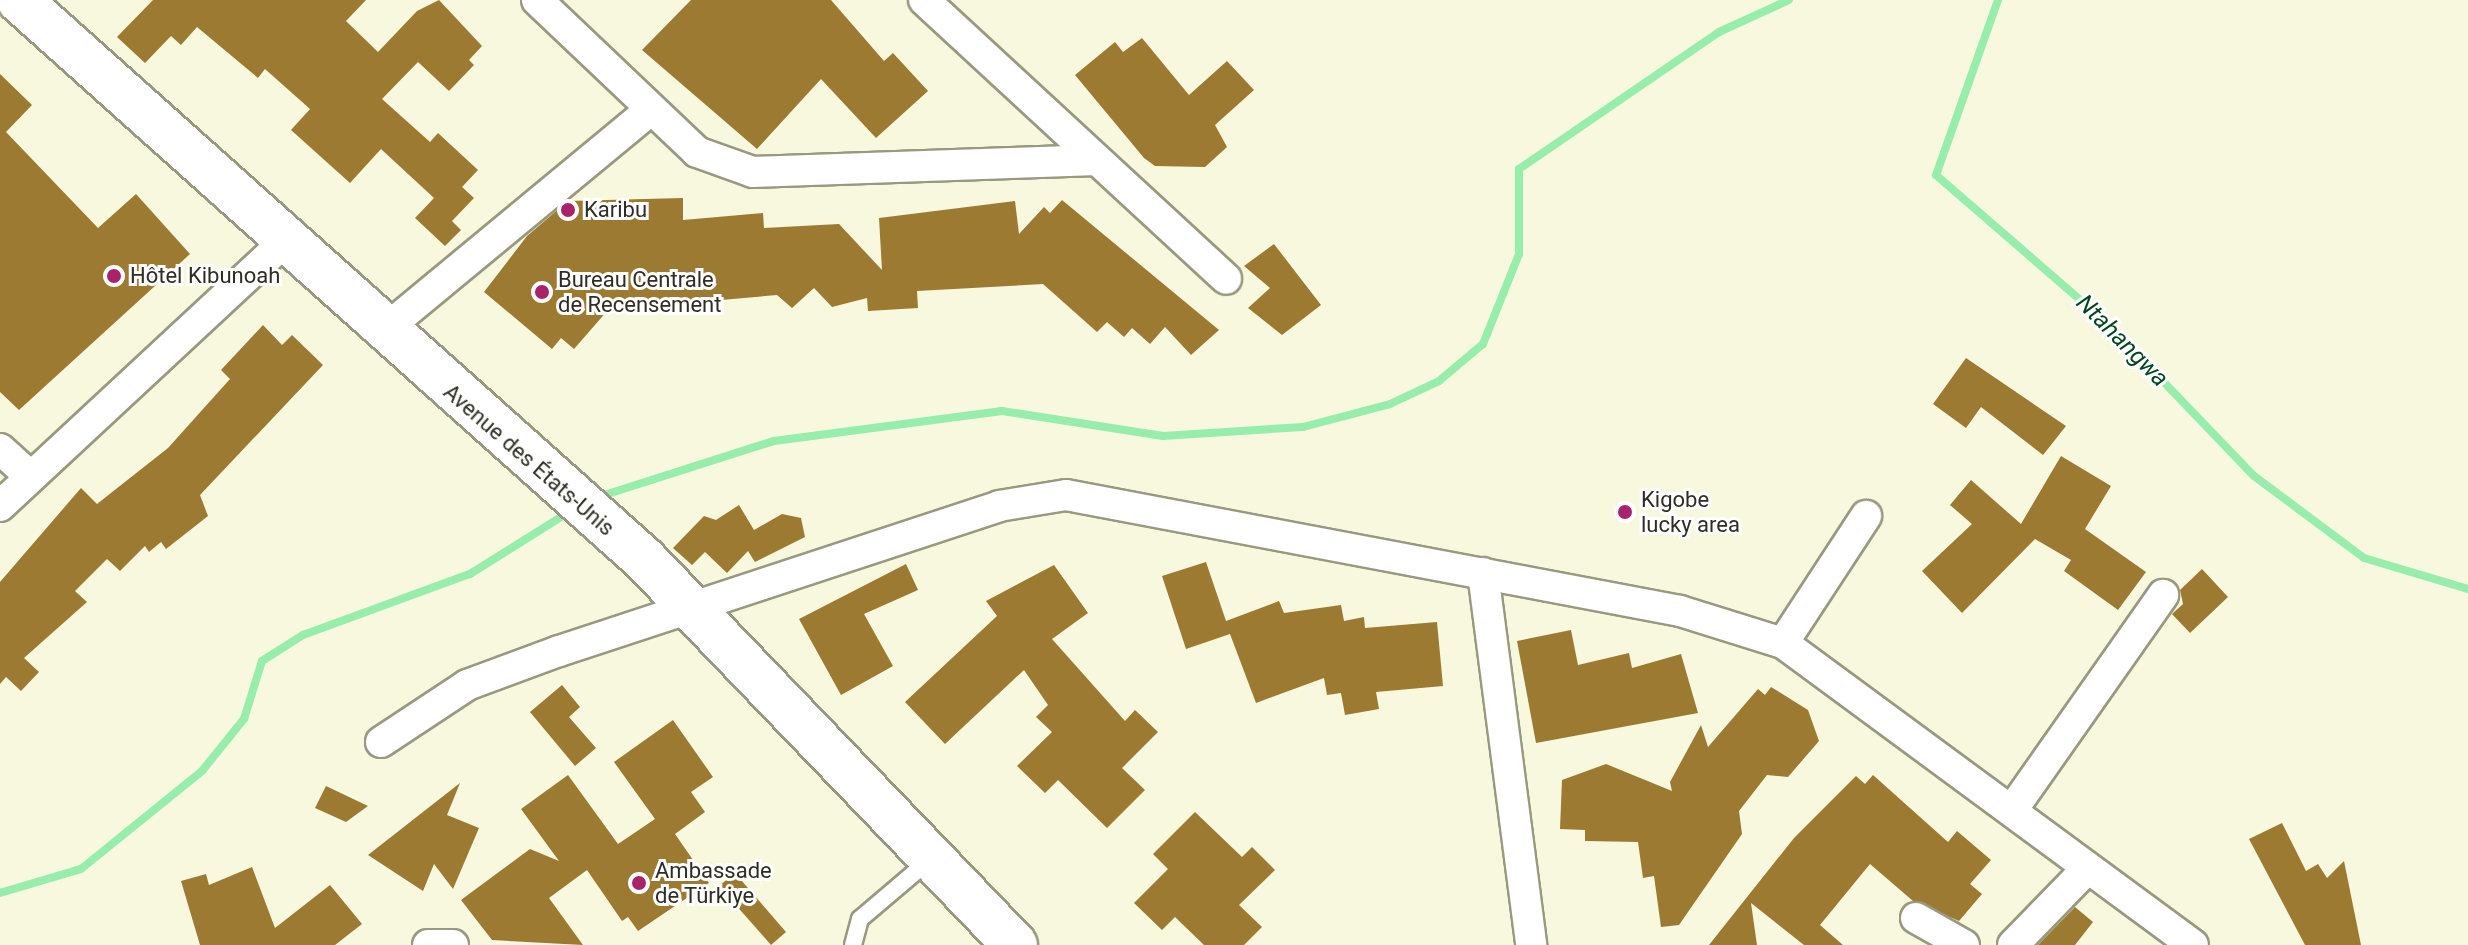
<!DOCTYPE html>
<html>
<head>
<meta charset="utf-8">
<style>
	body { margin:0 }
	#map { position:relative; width:2468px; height:945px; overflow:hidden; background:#f8f8de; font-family:Roboto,sans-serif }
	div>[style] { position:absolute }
	.stream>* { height:8px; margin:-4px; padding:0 4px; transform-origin:4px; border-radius:4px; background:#96edac }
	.building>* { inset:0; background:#9c7a31 }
	.roads { filter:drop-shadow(2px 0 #999880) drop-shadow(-2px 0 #999880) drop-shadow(0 2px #999880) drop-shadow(0 -2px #999880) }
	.lane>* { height:16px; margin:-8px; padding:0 8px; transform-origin:8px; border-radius:8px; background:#fff }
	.street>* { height:30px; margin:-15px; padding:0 15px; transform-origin:15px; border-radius:15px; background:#fff }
	.secondary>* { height:44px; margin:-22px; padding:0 22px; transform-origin:22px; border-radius:22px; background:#fff }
	.dots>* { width:22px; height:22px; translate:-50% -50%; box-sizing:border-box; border:4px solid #fff; border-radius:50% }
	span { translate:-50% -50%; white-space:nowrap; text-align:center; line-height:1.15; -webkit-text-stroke:6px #fff; paint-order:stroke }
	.poi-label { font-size:22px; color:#2d2d23 }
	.left { translate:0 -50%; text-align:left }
	.street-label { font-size:22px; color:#2d2d23 }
	.water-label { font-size:24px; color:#00451d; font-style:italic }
</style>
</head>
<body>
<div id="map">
	<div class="stream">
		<i style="left:1998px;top:0;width:186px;rotate:109.5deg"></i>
		<i style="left:1936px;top:175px;width:229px;rotate:40.9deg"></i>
		<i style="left:2109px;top:325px;width:209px;rotate:46.2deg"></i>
		<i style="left:2254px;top:476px;width:137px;rotate:36.7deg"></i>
		<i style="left:2364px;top:558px;width:109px;rotate:16.6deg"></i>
		<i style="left:595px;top:498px;width:188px;rotate:-17.7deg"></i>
		<i style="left:774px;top:441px;width:230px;rotate:-7.5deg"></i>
		<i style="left:1002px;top:411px;width:163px;rotate:8.8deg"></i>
		<i style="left:1163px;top:436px;width:140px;rotate:-3.7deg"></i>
		<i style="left:1303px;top:427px;width:90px;rotate:-14.8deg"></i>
		<i style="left:1390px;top:404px;width:54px;rotate:-25.1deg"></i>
		<i style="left:1439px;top:381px;width:57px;rotate:-40.1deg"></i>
		<i style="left:1483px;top:344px;width:97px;rotate:-68.2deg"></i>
		<i style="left:1519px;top:254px;width:85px;rotate:-90deg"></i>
		<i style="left:1519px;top:169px;width:242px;rotate:-34.4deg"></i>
		<i style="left:1719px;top:32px;width:77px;rotate:-24.6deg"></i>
		<i style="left:0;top:893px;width:84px;rotate:-16.5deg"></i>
		<i style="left:81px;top:869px;width:156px;rotate:-39deg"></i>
		<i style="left:202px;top:771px;width:67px;rotate:-51.1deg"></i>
		<i style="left:244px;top:719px;width:61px;rotate:-72.8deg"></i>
		<i style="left:262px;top:661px;width:49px;rotate:-32.4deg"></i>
		<i style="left:303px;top:635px;width:178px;rotate:-20.1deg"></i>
		<i style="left:470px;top:574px;width:117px;rotate:-32.1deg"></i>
	</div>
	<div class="building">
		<i style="clip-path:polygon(153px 0,366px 0,346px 21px,378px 52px,417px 11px,439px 0,482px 46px,469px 60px,474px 65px,449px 91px,418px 62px,382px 99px,430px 142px,438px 133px,478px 170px,462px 187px,474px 198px,452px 221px,461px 230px,445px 246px,415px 218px,434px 198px,381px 149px,350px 183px,291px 130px,310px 109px,265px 69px,258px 78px,197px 27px,181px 45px,171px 36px,145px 63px,117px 37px)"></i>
		<i style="clip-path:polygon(691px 0,831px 0,884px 61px,893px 53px,928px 91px,876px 138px,821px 79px,757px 149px,642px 50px)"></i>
		<i style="clip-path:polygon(1142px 38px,1189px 95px,1227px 61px,1254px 90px,1215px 125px,1227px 147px,1205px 167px,1155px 166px,1144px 158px,1075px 75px,1115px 42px,1123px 52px)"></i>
		<i style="clip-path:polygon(0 74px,32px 105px,6px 132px,98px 228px,136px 194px,190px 254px,19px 410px,0 392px)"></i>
		<i style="clip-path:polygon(683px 198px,683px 220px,763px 213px,764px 228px,839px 224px,882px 270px,879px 218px,1015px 201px,1019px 234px,1044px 207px,1050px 213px,1062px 200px,1219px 330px,1191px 355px,1165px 327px,1150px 344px,1132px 328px,1124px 337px,1107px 322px,1097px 332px,1043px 284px,917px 291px,918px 308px,868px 311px,867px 298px,832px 307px,814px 288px,792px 308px,777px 295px,608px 310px,574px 349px,561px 338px,552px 349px,484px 292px,527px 236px,568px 201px)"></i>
		<i style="clip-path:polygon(1274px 244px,1321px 305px,1282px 335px,1248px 308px,1270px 288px,1244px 266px)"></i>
		<i style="clip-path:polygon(263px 325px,282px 345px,292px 335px,323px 365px,200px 495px,208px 516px,166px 549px,161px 542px,149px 552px,145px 546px,120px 571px,107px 559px,75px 591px,87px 602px,24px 658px,39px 672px,21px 691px,6px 677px,0 684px,0 582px,81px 488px,97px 504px,168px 448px,230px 379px,221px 370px)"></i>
		<i style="clip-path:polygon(1966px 358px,2066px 426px,2043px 455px,1981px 407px,1966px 428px,1933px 404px)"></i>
		<i style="clip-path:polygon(2061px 456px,2111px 486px,2085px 529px,2146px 572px,2118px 610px,2064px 571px,2071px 560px,2035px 539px,1962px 613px,1922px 571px,1972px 524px,1950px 505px,1971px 480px,2021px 524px)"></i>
		<i style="clip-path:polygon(739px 505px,754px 530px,782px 514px,801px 518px,805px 537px,755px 562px,748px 551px,727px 573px,705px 552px,692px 565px,673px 548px,704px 516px,716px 520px)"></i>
		<i style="clip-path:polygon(1206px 562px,1226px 621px,1279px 601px,1284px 613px,1341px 605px,1344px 621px,1364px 617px,1365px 628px,1437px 622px,1443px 686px,1376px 692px,1379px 709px,1345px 715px,1341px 693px,1327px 695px,1324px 678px,1256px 703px,1230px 634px,1186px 649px,1162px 576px)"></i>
		<i style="clip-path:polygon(906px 564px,918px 590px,864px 614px,893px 666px,841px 695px,799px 619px)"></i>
		<i style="clip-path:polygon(1054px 565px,1088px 613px,1052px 639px,1125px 721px,1135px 710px,1158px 732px,1122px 768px,1145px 790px,1107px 828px,1058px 780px,1045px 793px,1017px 766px,1052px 732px,1036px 717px,1048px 705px,1024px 670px,945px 744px,905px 702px,997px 616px,986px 601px)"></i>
		<i style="clip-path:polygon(2202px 569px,2228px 597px,2190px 633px,2172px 614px,2183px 604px,2180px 590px)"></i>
		<i style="clip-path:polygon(1571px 630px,1578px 665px,1629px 653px,1632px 668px,1681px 654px,1698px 713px,1536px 743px,1517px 641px)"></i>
		<i style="clip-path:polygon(562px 685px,580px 707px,569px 717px,596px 748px,575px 766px,530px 712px)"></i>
		<i style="clip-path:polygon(1771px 687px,1808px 710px,1819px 741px,1788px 777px,1767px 775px,1739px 811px,1742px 834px,1679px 925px,1661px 927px,1654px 876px,1643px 878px,1638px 842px,1585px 841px,1585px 830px,1560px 829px,1562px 780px,1606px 764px,1672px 791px,1670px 782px,1701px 725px,1708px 747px,1758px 689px,1765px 695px)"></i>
		<i style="clip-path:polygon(673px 720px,713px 777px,691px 792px,705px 812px,675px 834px,709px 883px,638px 931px,628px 917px,622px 921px,587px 870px,549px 898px,583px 945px,492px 940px,461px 900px,530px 849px,559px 861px,521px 809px,568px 775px,618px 844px,655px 819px,614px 762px)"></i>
		<i style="clip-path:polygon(1873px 775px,1948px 842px,1957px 831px,1991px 860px,1970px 884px,1982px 894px,1959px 921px,1913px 901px,1870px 864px,1820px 925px,1843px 945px,1804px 945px,1751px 903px,1757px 945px,1709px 945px,1794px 838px,1856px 776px,1865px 784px)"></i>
		<i style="clip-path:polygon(460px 783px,447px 815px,479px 828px,453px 889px,434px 864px,423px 891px,368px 855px)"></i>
		<i style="clip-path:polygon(326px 786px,368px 806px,346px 822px,315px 808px)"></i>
		<i style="clip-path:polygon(1195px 812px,1242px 857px,1252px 847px,1275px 870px,1239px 905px,1262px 927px,1244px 945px,1204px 945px,1175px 917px,1162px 930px,1134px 903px,1168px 869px,1153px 854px)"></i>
		<i style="clip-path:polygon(2282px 823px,2306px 871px,2318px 864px,2327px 878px,2344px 861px,2361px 945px,2305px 945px,2249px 839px)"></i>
		<i style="clip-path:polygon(252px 867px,275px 928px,330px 885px,362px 924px,335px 945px,200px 945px,181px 881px,206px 874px,209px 885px)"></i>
		<i style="clip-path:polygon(735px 873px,786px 932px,771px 945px,719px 886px)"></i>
		<i style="clip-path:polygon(2075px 907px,2093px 922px,2075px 945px,2038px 945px)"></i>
	</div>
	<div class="roads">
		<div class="lane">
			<i style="left:853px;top:945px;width:27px;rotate:-75deg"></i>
			<i style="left:860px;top:919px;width:94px;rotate:-40.3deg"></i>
		</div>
		<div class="street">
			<i style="left:537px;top:0;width:221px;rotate:43.5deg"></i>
			<i style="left:697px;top:152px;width:59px;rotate:19.7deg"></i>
			<i style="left:753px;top:172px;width:337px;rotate:-2deg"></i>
			<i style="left:924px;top:0;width:411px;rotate:42.7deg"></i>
			<i style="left:382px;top:332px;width:348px;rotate:-39.6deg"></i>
			<i style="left:0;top:449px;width:39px;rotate:42deg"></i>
			<i style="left:0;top:506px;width:388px;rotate:-42.9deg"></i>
			<i style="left:1483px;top:573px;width:375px;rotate:82.6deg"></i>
			<i style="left:1783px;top:643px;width:152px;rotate:-56.8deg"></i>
			<i style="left:381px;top:742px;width:103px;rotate:-33.5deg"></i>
			<i style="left:467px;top:685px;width:98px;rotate:-20.3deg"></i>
			<i style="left:559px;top:651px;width:463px;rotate:-18.2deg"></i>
			<i style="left:999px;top:506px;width:68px;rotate:-9.3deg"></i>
			<i style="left:1066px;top:495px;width:625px;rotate:10.7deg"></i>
			<i style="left:1680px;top:611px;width:108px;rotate:17.3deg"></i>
			<i style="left:1783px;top:643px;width:509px;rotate:36.37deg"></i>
			<i style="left:2012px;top:810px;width:263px;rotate:-54.9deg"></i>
			<i style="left:1916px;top:918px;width:55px;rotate:29.4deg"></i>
			<i style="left:428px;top:945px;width:25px"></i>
			<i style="left:2013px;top:945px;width:107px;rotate:-45.8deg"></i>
		</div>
		<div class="secondary">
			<i style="left:19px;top:0;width:840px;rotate:41.81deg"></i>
			<i style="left:645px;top:560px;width:534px;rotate:46.14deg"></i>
		</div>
	</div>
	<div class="dots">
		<i style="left:568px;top:210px;background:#a9236b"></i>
		<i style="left:114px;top:276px;background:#a9236b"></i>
		<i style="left:542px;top:292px;background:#a9236b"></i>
		<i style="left:1625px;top:512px;background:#a9236b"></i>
		<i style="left:639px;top:883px;background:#a9236b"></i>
	</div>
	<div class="poi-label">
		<span class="left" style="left:584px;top:210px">Karibu</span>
		<span class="left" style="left:130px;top:276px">Hôtel Kibunoah</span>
		<span class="left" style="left:558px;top:292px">Bureau Centrale<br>de Recensement</span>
		<span class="left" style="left:1641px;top:512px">Kigobe<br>lucky area</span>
		<span class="left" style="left:655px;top:883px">Ambassade<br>de Türkiye</span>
	</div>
	<div class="street-label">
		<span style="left:529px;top:460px;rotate:41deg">Avenue des États-Unis</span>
	</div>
	<div class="water-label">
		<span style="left:2122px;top:341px;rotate:45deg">Ntahangwa</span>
	</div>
</div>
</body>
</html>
